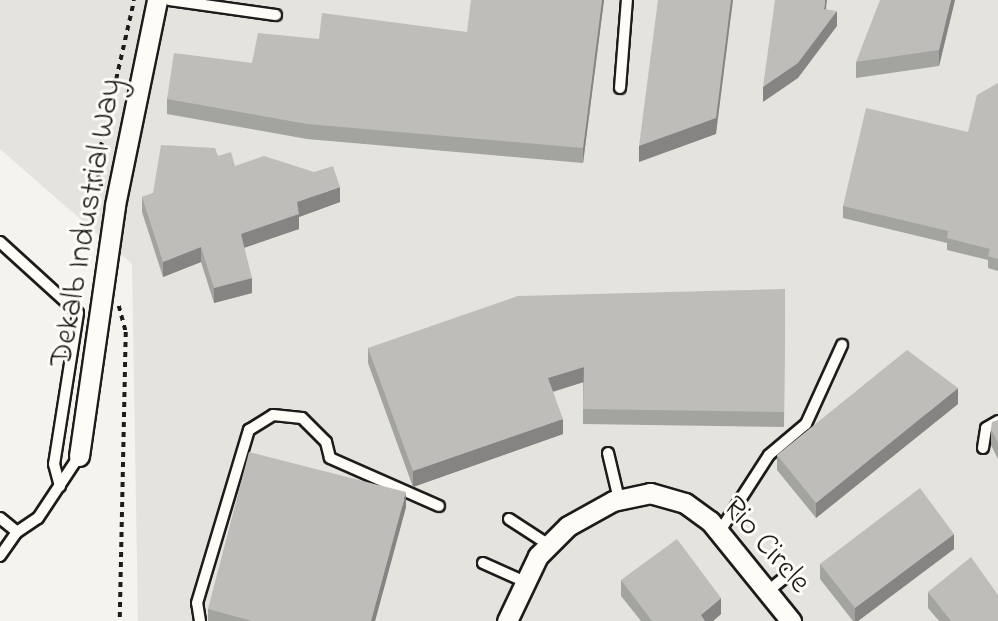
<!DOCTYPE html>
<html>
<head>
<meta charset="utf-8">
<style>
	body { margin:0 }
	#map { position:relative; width:998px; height:621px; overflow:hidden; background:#f4f3ee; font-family:"Indie Flower",sans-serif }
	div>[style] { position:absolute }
	.built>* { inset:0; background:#e4e3de }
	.path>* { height:3.5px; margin-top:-1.75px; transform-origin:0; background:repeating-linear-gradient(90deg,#1c1c1c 0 5px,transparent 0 10px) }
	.roads { filter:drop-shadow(2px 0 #1c1c1c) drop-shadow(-2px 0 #1c1c1c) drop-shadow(0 2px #1c1c1c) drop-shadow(0 -2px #1c1c1c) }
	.service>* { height:10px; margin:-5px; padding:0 5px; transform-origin:5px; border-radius:5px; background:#fdfcf7 }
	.minor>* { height:19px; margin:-9.5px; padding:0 9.5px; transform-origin:9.5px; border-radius:9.5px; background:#fdfcf7 }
	.wall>* { inset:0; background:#a3a3a0 }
	.shaded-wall>* { inset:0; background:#858482 }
	.building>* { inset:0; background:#bebdba }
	span { translate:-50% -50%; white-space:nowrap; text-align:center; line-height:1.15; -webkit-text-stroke:6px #fdfcf7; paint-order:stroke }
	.street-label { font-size:32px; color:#1c1c1c }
</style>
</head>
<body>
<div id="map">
	<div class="built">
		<i style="clip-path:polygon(0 0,998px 0,998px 621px,138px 621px,132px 264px,0 149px)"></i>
	</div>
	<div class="path">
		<i style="left:101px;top:187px;width:21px;rotate:-104deg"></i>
		<i style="left:96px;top:167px;width:171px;rotate:-77.2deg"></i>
		<i style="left:119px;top:306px;width:27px;rotate:75deg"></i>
		<i style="left:126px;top:332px;width:289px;rotate:91.2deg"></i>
	</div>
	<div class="roads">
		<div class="service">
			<i style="left:169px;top:0;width:108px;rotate:8deg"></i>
			<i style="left:620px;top:88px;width:88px;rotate:-85.5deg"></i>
			<i style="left:0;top:242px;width:105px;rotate:42.3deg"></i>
			<i style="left:78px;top:313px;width:153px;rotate:99deg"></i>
			<i style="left:54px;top:464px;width:23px;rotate:75deg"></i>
			<i style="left:983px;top:448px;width:20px;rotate:-81deg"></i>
			<i style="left:986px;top:428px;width:14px;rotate:-30deg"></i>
			<i style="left:608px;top:453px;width:47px;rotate:76.6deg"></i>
			<i style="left:0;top:518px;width:22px;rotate:39deg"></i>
			<i style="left:17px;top:532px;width:25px;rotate:-34deg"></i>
			<i style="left:38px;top:518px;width:74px;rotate:-56.5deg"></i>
			<i style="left:509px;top:519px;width:48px;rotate:33deg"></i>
			<i style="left:720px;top:531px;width:90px;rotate:-57.2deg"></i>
			<i style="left:769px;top:455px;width:48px;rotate:-40deg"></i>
			<i style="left:806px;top:424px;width:87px;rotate:-65.5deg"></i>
			<i style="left:0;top:556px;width:29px;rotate:-55deg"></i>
			<i style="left:483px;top:563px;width:44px;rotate:24.2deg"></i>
			<i style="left:768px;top:591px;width:27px;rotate:-39deg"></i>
			<i style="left:200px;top:621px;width:18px;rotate:-99deg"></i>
			<i style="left:197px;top:603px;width:181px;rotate:-73.3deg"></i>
			<i style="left:249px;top:430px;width:28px;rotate:-32deg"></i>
			<i style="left:273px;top:415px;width:29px;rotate:6deg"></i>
			<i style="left:302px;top:418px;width:34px;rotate:45deg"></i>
			<i style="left:326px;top:442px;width:16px;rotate:76deg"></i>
			<i style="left:330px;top:458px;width:119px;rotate:23.8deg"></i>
		</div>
		<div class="minor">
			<i style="left:79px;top:456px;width:254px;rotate:-81.8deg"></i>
			<i style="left:115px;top:205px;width:209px;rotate:-78.4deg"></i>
			<i style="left:507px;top:621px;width:72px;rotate:-64.5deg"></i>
			<i style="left:538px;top:556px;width:42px;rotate:-45deg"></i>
			<i style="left:568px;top:526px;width:51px;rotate:-29.1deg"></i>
			<i style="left:613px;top:501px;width:38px;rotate:-12deg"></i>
			<i style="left:650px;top:493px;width:36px;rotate:16deg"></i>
			<i style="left:685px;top:503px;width:31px;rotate:36deg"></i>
			<i style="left:710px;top:521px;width:129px;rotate:51deg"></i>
		</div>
	</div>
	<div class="wall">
		<i style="clip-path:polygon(604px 0,583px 163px,307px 139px,167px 114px,167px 99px,252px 63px,319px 39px,467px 32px)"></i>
		<i style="clip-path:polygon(955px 0,939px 66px,856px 78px,856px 62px)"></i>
		<i style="clip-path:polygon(998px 83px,998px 271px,988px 268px,988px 260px,947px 250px,947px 243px,843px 218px,843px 206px,968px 132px)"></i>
		<i style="clip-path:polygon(235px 166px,340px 202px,299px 217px,299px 229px,244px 247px,252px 293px,214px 303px,201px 262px,163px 277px,142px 212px,142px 197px)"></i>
		<i style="clip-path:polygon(785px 289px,784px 427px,583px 424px,583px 382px,553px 392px,563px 434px,413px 487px,368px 363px,368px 348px)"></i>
		<i style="clip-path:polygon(958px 404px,816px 518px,777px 470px,777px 455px)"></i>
		<i style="clip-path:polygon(998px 420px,998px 459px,991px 445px,991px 429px)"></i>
		<i style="clip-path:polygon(406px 507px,375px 621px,208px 621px,208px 609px)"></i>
		<i style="clip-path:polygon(954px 549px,858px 621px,853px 621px,820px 579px,820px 564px)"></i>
		<i style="clip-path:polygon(621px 580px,721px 614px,713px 621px,641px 621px,621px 596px)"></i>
		<i style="clip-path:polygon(928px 592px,998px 621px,939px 621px,928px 608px)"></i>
	</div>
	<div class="shaded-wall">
		<i style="clip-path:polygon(602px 0,604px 0,583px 163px,583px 148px)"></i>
		<i style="clip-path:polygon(731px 0,733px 0,716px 134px,639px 162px,639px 146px)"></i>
		<i style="clip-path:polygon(825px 0,827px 0,824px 25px,824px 9px)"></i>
		<i style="clip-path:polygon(951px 0,955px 0,939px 66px,939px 50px)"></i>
		<i style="clip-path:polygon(837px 11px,837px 26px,798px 78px,763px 102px,763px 87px)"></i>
		<i style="clip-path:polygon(340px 187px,340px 202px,299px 217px,299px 229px,241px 249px,241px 234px,297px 202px)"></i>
		<i style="clip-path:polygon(201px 247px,201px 262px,163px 277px,163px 262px)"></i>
		<i style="clip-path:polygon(252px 278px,252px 293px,214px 303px,214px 288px)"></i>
		<i style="clip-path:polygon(584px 367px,584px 382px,548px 393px,548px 378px)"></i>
		<i style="clip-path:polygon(958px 388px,958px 404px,816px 518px,816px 503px)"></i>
		<i style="clip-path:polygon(563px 419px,563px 434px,413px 487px,413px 471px)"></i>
		<i style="clip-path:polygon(406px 492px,406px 507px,375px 621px,371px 621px)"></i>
		<i style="clip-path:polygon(954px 534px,954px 549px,858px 621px,855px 621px,855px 608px)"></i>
		<i style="clip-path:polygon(721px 598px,721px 614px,713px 621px,701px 621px,701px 615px)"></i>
	</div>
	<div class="building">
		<i style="clip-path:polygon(471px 0,602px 0,583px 148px,307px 124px,167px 99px,174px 53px,252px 63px,258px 33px,319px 39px,322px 13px,467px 32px)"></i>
		<i style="clip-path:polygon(658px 0,731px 0,716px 118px,639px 146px)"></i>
		<i style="clip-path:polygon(775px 0,825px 0,824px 9px,837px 11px,798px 63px,763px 87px)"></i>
		<i style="clip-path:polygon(880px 0,951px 0,939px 50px,856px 62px)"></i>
		<i style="clip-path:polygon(998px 83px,998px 259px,988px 256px,990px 249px,947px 238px,948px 231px,843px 206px,866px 108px,968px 132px,977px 95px)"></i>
		<i style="clip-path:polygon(161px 145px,215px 148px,218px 156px,231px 152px,235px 166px,264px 156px,314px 172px,333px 166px,340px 187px,297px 202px,299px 214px,241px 234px,252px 278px,214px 288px,201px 247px,163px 262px,142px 197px,153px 193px)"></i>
		<i style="clip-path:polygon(785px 289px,784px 412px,583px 409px,584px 367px,548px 378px,563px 419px,413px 471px,368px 348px,518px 296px)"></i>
		<i style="clip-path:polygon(907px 350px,958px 388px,816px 503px,777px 455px)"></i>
		<i style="clip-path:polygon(998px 420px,998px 443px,991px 429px,992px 422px)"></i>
		<i style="clip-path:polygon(249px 452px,406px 492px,371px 621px,252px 621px,208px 609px)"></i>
		<i style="clip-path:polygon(920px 488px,954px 534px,855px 608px,820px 564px)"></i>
		<i style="clip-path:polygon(677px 539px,721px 598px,701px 615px,705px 621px,652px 621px,621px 580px)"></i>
		<i style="clip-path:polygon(971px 557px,998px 595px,998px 621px,951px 621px,928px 592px)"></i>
	</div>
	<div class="street-label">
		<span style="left:88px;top:223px;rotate:-80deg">Dekalb Industrial Way</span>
		<span style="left:765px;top:546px;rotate:49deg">Rio Circle</span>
	</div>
</div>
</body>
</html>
